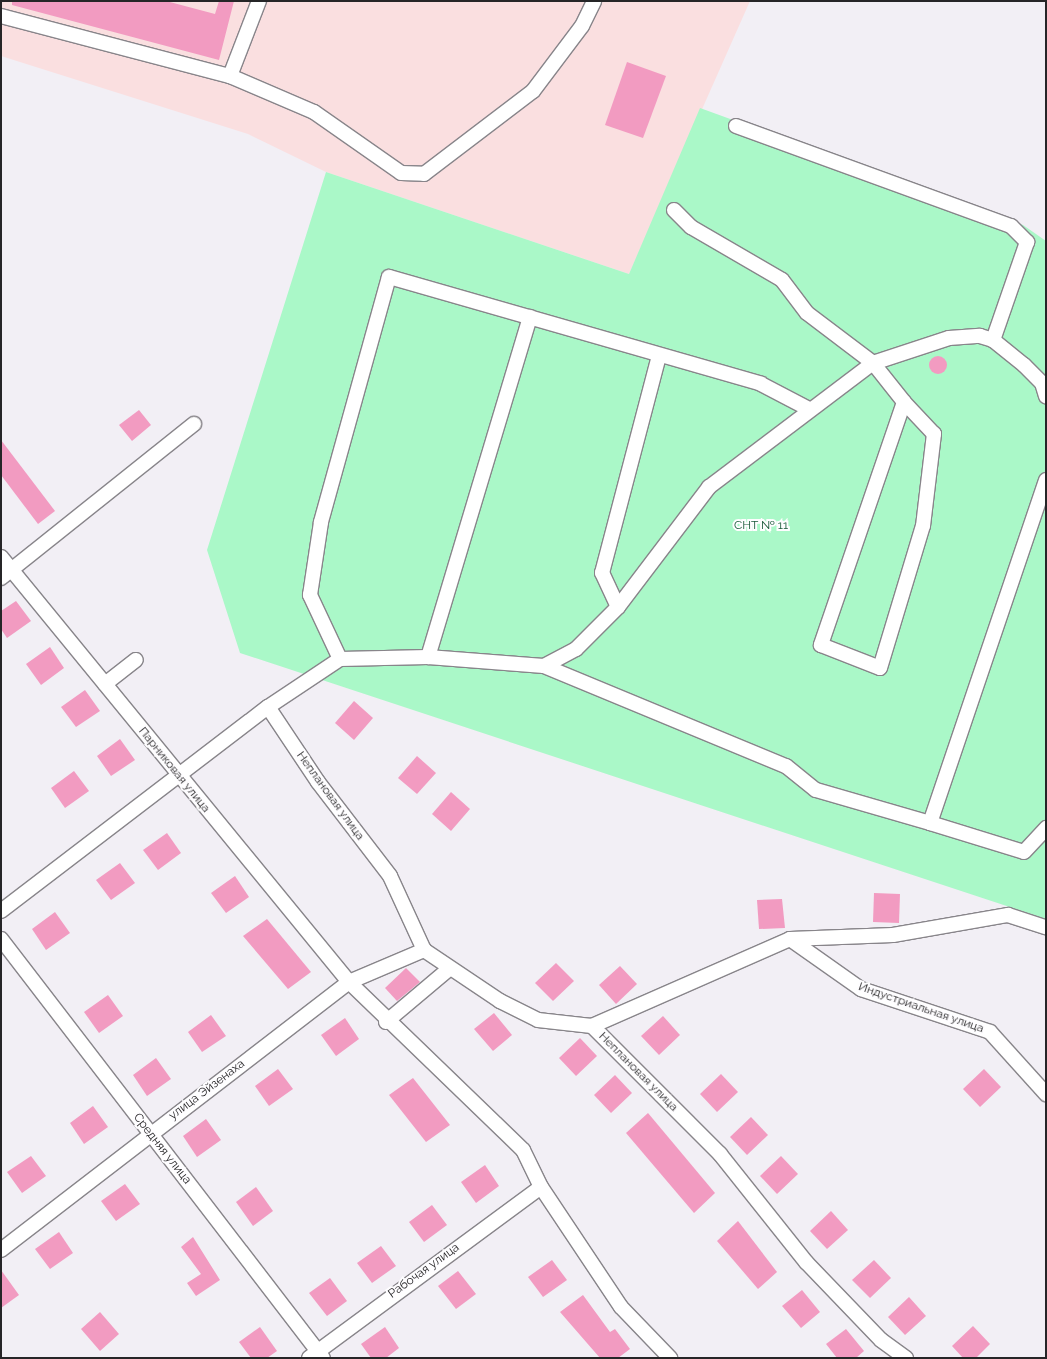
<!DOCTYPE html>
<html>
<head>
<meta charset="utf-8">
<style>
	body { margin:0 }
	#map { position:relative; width:1047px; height:1359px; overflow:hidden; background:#f2eff5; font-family:Raleway,sans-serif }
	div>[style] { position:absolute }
	.commercial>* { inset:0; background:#fadfe0 }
	.green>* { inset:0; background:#aaf8c8 }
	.building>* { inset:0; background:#f29bc1 }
	.round { border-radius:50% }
	.roads { filter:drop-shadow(1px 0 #88858a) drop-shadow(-1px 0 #88858a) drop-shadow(0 1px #88858a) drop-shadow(0 -1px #88858a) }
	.minor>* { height:14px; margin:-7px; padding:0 7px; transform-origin:7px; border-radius:7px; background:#fff }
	span { translate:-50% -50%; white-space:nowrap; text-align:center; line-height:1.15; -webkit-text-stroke:4px #fefdff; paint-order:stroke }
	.park-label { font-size:12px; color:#175938 }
	.street-label { font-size:12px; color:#262527 }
	.frame { position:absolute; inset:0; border:2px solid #262527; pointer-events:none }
</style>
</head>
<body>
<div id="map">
	<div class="commercial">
		<i style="clip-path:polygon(1px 1px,750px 1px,629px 274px,326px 172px,248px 134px,1px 56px)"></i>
	</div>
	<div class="green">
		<i style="clip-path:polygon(700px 108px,1023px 225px,1046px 241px,1046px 919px,240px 653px,207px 550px,326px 172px,629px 274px)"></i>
	</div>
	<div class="building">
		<i style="clip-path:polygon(12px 1px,166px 1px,215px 14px,219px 1px,234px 1px,219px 60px,12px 5px)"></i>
		<i style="clip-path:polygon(627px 62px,666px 76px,643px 138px,605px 125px)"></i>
		<i class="round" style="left:929px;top:356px;width:18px;height:18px"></i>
		<i style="clip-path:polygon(139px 410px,151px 425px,132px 441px,119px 425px)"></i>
		<i style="clip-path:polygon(1px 440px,55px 511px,38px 524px,1px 475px)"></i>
		<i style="clip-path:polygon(16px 601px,31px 621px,7px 638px,1px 629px,1px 611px)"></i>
		<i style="clip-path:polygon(50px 647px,64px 668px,41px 685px,26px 664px)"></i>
		<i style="clip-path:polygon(85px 690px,100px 711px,76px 727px,61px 707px)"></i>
		<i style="clip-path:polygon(354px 701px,373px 718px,354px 740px,335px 723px)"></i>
		<i style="clip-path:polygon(120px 739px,135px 760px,111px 776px,97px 756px)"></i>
		<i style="clip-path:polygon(417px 756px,436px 773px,417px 794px,398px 778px)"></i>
		<i style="clip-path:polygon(74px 771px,89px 791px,65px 808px,51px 788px)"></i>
		<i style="clip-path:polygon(451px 792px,470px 809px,451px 831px,432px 814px)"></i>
		<i style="clip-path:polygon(167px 833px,181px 853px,158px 870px,143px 850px)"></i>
		<i style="clip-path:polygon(120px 863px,135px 883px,111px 900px,96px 880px)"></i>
		<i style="clip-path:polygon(235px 876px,249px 897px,226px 913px,211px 893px)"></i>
		<i style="clip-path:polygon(874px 893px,900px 894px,899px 923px,873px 922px)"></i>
		<i style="clip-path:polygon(782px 899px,785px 928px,759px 929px,757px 900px)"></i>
		<i style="clip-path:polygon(55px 912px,70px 933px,46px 950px,32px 929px)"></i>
		<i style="clip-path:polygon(267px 919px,311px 972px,288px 989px,243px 936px)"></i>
		<i style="clip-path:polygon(556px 963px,574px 981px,553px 1001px,535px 983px)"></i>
		<i style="clip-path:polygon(620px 966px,637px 984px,616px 1004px,599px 985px)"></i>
		<i style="clip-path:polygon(406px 968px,420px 982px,397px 1001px,385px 988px)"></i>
		<i style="clip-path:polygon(108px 995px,123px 1016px,99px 1033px,84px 1012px)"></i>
		<i style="clip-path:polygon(494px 1013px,512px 1035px,493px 1051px,474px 1029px)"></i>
		<i style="clip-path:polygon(211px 1015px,226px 1036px,202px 1052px,188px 1032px)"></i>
		<i style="clip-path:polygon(663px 1016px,680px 1035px,659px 1055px,641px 1036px)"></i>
		<i style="clip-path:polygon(345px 1018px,359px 1039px,336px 1056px,321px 1035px)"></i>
		<i style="clip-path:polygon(580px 1038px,597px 1056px,576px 1076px,559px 1058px)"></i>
		<i style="clip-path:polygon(156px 1058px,171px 1079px,147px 1096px,133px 1075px)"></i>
		<i style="clip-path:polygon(278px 1069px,293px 1089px,269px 1106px,255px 1086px)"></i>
		<i style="clip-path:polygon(984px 1069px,1001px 1087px,980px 1107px,963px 1089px)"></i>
		<i style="clip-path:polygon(721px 1074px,738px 1092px,717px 1112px,700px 1094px)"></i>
		<i style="clip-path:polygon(615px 1075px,632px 1093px,611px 1113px,594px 1095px)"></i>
		<i style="clip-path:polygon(413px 1078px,450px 1125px,426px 1142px,389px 1095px)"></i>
		<i style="clip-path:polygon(93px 1106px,108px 1127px,84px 1144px,70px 1123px)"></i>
		<i style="clip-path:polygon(648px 1113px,715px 1193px,694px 1213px,626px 1133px)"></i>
		<i style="clip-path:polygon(751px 1117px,768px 1135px,747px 1155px,730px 1137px)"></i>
		<i style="clip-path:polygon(206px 1119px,221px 1140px,197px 1157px,183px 1136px)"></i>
		<i style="clip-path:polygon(31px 1156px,46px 1176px,22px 1193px,7px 1172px)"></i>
		<i style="clip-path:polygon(781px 1156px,798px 1174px,777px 1194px,760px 1176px)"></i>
		<i style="clip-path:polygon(485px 1165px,499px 1186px,476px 1203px,461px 1182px)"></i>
		<i style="clip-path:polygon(125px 1184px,140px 1204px,116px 1221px,101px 1201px)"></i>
		<i style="clip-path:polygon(256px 1187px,273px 1211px,253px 1226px,236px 1202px)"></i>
		<i style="clip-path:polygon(432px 1205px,447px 1225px,424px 1242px,409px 1222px)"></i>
		<i style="clip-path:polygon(831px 1211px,848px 1230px,827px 1249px,810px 1231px)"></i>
		<i style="clip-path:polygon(738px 1221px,777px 1272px,758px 1289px,717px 1241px)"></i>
		<i style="clip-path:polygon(59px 1232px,73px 1253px,50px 1269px,35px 1249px)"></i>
		<i style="clip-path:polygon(193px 1237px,220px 1280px,196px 1296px,187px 1283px,201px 1274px,181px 1247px)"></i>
		<i style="clip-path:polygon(381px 1246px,396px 1266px,372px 1283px,357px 1263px)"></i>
		<i style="clip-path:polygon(552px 1260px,567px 1280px,543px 1297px,528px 1277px)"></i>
		<i style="clip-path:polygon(874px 1260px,891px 1278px,870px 1298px,852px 1280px)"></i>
		<i style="clip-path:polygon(1px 1270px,19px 1295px,1px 1308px)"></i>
		<i style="clip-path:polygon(458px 1271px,476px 1294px,456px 1309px,438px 1286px)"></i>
		<i style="clip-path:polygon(330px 1278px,347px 1301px,327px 1316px,309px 1293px)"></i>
		<i style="clip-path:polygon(802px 1290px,820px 1312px,801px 1328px,782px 1306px)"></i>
		<i style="clip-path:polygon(583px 1295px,610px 1332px,615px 1329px,630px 1349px,618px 1358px,600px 1358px,560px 1312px)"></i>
		<i style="clip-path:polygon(909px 1297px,926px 1316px,905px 1335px,888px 1317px)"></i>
		<i style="clip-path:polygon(100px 1312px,119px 1334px,100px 1351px,81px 1329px)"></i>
		<i style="clip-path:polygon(973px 1326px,990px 1344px,976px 1358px,963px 1358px,952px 1346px)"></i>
		<i style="clip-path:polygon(260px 1327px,277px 1351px,267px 1358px,251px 1358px,239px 1342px)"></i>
		<i style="clip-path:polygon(385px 1327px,399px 1348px,386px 1358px,371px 1358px,361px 1344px)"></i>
		<i style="clip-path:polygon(846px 1329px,864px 1351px,856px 1358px,837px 1358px,826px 1344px)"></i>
	</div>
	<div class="roads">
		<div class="minor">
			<i style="left:1px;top:16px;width:237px;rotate:14.7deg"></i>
			<i style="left:230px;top:76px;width:91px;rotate:23.2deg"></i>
			<i style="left:314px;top:112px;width:106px;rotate:35deg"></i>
			<i style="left:401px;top:173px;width:23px;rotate:2deg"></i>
			<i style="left:424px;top:174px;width:137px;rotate:-37.3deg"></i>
			<i style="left:533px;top:91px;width:81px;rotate:-53deg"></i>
			<i style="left:582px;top:26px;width:28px;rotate:-64deg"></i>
			<i style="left:230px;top:76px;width:80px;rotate:-68.9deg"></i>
			<i style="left:736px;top:126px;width:293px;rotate:20deg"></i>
			<i style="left:1011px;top:226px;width:23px;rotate:45deg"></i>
			<i style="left:1027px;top:242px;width:104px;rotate:109.1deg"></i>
			<i style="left:674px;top:210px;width:24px;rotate:45deg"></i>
			<i style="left:691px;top:227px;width:105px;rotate:30.2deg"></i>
			<i style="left:782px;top:280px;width:41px;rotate:52.9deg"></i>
			<i style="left:807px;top:313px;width:83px;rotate:37.1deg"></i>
			<i style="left:873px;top:363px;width:50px;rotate:51.5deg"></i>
			<i style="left:904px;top:402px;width:257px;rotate:108.9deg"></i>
			<i style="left:821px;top:645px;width:63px;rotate:21.3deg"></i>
			<i style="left:880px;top:668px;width:148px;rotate:-73.2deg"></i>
			<i style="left:923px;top:526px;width:93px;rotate:-83.2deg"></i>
			<i style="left:934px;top:434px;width:44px;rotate:-133.2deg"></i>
			<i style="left:1px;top:557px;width:549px;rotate:50.69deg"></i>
			<i style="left:349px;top:982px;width:242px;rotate:44deg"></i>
			<i style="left:523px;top:1150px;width:41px;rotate:64.1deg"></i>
			<i style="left:541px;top:1187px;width:144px;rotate:56.3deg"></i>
			<i style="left:621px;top:1307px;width:71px;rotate:46.1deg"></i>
			<i style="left:1px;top:578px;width:247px;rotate:-38.6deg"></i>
			<i style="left:618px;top:607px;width:38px;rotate:-115deg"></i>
			<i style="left:602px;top:573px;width:225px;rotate:-75.3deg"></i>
			<i style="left:428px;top:657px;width:355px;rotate:-73.3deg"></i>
			<i style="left:340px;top:659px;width:71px;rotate:-115.1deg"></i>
			<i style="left:310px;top:595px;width:74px;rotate:-81.4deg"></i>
			<i style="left:321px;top:522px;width:254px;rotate:-74.5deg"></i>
			<i style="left:389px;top:277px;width:387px;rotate:16deg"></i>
			<i style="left:761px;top:384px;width:54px;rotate:27.5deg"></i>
			<i style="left:544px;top:666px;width:262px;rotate:22.5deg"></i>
			<i style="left:786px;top:766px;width:38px;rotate:39deg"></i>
			<i style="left:816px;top:790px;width:119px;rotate:16.1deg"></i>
			<i style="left:930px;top:823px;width:362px;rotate:-71.3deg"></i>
			<i style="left:105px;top:684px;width:39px;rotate:-38deg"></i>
			<i style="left:268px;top:707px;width:90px;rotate:56.3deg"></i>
			<i style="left:318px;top:782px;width:118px;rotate:52.5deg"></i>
			<i style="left:390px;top:876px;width:81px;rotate:65.3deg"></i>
			<i style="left:424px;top:950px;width:92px;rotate:33.9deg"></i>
			<i style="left:500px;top:1001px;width:42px;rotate:26.6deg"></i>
			<i style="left:538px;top:1020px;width:54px;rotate:6.3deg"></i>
			<i style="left:592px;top:1026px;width:181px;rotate:45deg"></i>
			<i style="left:720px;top:1154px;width:138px;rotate:51.5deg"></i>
			<i style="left:806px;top:1262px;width:108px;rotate:46.1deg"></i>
			<i style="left:881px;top:1340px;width:31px;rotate:36deg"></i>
			<i style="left:930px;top:823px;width:98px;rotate:17.1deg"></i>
			<i style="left:1024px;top:852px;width:33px;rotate:-47deg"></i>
			<i style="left:1px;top:911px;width:336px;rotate:-37.4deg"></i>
			<i style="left:268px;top:707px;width:87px;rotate:-33.7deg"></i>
			<i style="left:340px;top:659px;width:88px;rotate:-1.3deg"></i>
			<i style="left:428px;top:657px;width:116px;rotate:4.4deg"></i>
			<i style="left:544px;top:666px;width:36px;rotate:-28deg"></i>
			<i style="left:576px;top:649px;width:59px;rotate:-45deg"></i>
			<i style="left:618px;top:607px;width:151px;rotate:-52.8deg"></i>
			<i style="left:709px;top:487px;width:206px;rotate:-37.1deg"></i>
			<i style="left:873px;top:363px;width:80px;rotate:-18.2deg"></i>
			<i style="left:949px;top:338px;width:31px;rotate:-4deg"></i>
			<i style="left:980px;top:336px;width:14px;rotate:17deg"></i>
			<i style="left:993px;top:340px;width:40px;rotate:39deg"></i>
			<i style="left:1024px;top:365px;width:25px;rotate:45deg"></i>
			<i style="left:1042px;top:383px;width:14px;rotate:73deg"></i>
			<i style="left:1px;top:939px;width:528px;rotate:52.46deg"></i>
			<i style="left:790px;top:939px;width:103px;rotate:-2.2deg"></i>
			<i style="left:893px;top:935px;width:117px;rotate:-9.9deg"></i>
			<i style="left:1008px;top:915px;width:40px;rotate:18deg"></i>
			<i style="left:386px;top:1022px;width:82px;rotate:-40.1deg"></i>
			<i style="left:592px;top:1026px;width:216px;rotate:-23.7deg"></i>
			<i style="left:790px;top:939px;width:87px;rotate:35.2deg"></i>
			<i style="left:861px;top:989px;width:136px;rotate:18.4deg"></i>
			<i style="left:990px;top:1032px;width:84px;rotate:47.9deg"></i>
			<i style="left:1px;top:1250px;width:439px;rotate:-37.6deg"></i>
			<i style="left:349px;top:982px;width:82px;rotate:-23.1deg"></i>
			<i style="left:309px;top:1358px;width:288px;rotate:-36.4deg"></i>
		</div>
	</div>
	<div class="park-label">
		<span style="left:761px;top:526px">СНТ № 11</span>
	</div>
	<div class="street-label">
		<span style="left:174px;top:770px;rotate:51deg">Парниковая улица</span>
		<span style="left:330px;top:796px;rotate:54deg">Неплановая улица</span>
		<span style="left:921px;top:1008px;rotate:19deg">Индустриальная улица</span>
		<span style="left:638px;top:1072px;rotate:45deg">Неплановая улица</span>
		<span style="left:207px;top:1090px;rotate:-37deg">улица Эйзенаха</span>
		<span style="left:162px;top:1149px;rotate:52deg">Средняя улица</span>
		<span style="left:424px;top:1271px;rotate:-36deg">Рабочая улица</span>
	</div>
	<div class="frame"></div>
</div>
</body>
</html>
